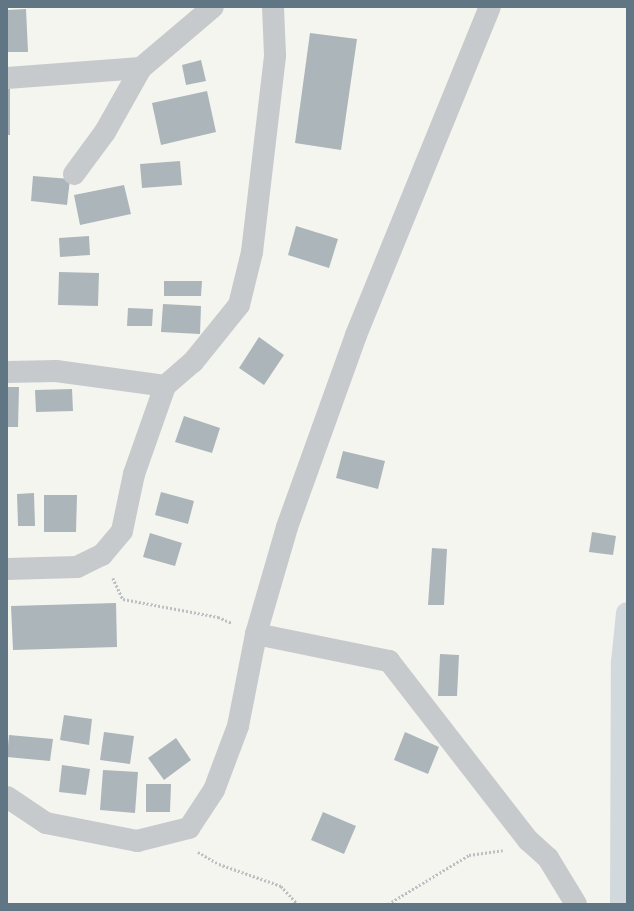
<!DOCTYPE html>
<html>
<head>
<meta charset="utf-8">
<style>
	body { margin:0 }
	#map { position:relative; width:634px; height:911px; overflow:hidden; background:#f5f5f0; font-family:"Exo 2",sans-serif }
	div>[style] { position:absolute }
	.building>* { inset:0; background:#acb5ba }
	.path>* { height:2.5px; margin-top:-1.25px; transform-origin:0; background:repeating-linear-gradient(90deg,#bdc0c2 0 2px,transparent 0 4px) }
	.minor>* { height:22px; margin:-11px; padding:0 11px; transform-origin:11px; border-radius:11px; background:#c7cacd }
	.major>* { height:22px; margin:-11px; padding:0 11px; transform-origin:11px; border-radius:11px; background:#d2d9dd }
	span { translate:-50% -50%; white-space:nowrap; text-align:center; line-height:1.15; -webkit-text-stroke:4px #fff; paint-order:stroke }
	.frame { position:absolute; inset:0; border:8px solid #617685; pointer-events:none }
</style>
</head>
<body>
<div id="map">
	<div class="building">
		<i style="clip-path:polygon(26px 9px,28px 52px,7px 52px,7px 10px)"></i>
		<i style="clip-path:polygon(310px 33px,357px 39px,341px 150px,295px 143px)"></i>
		<i style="clip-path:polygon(201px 60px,206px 81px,186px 85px,182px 65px)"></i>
		<i style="clip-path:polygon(7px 89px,10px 89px,10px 135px,7px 135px)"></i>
		<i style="clip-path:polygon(207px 91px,216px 132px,161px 145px,152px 103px)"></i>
		<i style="clip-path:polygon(180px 161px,182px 185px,142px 188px,140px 164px)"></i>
		<i style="clip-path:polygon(33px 176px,70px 179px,67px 205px,31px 201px)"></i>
		<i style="clip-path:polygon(124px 185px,131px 214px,80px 225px,74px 195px)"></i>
		<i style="clip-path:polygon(296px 226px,338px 239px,329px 268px,288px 255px)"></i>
		<i style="clip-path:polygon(89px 236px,90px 255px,60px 257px,59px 238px)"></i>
		<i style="clip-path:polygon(59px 272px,99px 273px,98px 306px,58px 305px)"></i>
		<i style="clip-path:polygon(164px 281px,202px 281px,201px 296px,164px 296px)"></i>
		<i style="clip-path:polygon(163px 304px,201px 306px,200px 334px,161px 332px)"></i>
		<i style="clip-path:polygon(128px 308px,153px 309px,152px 326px,127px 326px)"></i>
		<i style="clip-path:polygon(259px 337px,284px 355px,264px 385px,239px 368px)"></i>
		<i style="clip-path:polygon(7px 387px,19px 387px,18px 427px,7px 427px)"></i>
		<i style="clip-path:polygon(72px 389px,73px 411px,36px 412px,35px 390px)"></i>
		<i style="clip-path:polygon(184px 416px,220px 428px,212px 453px,175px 442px)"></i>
		<i style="clip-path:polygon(343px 451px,385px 461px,378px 489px,336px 478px)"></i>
		<i style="clip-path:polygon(161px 492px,194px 501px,188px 524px,155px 515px)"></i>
		<i style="clip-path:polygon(34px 493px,35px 526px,18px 526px,17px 494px)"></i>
		<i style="clip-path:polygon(44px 495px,77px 495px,76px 532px,44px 532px)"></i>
		<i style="clip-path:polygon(592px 532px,616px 536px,613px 555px,589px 552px)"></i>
		<i style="clip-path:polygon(150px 533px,182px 543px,175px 566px,143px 557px)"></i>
		<i style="clip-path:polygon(432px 548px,447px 549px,444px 605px,428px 605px)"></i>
		<i style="clip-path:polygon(116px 603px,117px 647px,13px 650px,11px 606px)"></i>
		<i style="clip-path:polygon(440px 654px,459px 655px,457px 696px,438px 696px)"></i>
		<i style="clip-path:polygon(64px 715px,92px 719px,89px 745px,60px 740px)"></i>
		<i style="clip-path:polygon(104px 732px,134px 736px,130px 764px,100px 760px)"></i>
		<i style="clip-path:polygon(405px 732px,439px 747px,428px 774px,394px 760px)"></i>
		<i style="clip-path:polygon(9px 735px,53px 739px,50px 761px,7px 757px)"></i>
		<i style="clip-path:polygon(176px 738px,191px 760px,164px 780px,148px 758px)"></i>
		<i style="clip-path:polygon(62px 765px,90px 769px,86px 795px,59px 792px)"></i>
		<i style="clip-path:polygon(103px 770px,138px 772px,135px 813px,100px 810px)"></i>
		<i style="clip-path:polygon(146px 784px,171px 784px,170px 812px,146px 812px)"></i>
		<i style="clip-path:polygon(323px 812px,356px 826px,344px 854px,311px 840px)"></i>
	</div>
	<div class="path">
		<i style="left:113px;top:578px;width:23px;rotate:65deg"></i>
		<i style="left:123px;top:599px;width:97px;rotate:10.7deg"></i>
		<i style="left:218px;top:617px;width:15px;rotate:23deg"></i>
		<i style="left:198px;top:852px;width:24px;rotate:30deg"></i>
		<i style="left:219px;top:864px;width:66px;rotate:19.5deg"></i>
		<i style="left:281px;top:886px;width:25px;rotate:47deg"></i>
		<i style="left:388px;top:904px;width:95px;rotate:-31.2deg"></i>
		<i style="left:469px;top:855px;width:34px;rotate:-8deg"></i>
	</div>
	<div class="minor">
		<i style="left:7px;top:78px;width:134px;rotate:-4.3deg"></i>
		<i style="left:74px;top:174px;width:52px;rotate:-53.6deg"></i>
		<i style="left:105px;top:132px;width:73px;rotate:-60.6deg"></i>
		<i style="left:141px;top:68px;width:94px;rotate:-40.3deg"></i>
		<i style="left:7px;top:372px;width:49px;rotate:-1.2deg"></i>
		<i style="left:56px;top:371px;width:110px;rotate:7.8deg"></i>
		<i style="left:7px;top:569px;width:70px;rotate:-1.6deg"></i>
		<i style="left:77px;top:567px;width:28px;rotate:-26deg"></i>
		<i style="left:102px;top:555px;width:31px;rotate:-50deg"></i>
		<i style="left:122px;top:531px;width:58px;rotate:-78.1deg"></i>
		<i style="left:134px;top:474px;width:93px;rotate:-70.6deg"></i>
		<i style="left:165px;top:386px;width:37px;rotate:-41deg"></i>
		<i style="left:193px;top:362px;width:73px;rotate:-51.1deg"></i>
		<i style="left:239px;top:305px;width:55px;rotate:-76.2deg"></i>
		<i style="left:252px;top:252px;width:198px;rotate:-83.3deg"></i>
		<i style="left:275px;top:55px;width:48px;rotate:-92.4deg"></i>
		<i style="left:256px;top:634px;width:136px;rotate:11.5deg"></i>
		<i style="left:389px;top:661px;width:227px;rotate:52.2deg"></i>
		<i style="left:528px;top:840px;width:27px;rotate:42deg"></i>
		<i style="left:548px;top:858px;width:54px;rotate:58.7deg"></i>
		<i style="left:7px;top:797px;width:47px;rotate:33.7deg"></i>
		<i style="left:46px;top:823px;width:93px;rotate:11.2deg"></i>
		<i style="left:137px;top:841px;width:54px;rotate:-14deg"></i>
		<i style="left:189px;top:828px;width:45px;rotate:-56.7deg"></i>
		<i style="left:214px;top:790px;width:68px;rotate:-69.4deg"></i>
		<i style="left:238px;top:726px;width:94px;rotate:-78.9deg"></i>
		<i style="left:256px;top:634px;width:111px;rotate:-73.8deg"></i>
		<i style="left:287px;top:527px;width:204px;rotate:-70.2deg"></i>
		<i style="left:356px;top:335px;width:354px;rotate:-67.8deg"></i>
	</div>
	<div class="major">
		<i style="left:621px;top:904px;width:242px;rotate:-89.8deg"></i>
		<i style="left:622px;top:662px;width:49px;rotate:-84.2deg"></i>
	</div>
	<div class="frame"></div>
</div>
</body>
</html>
